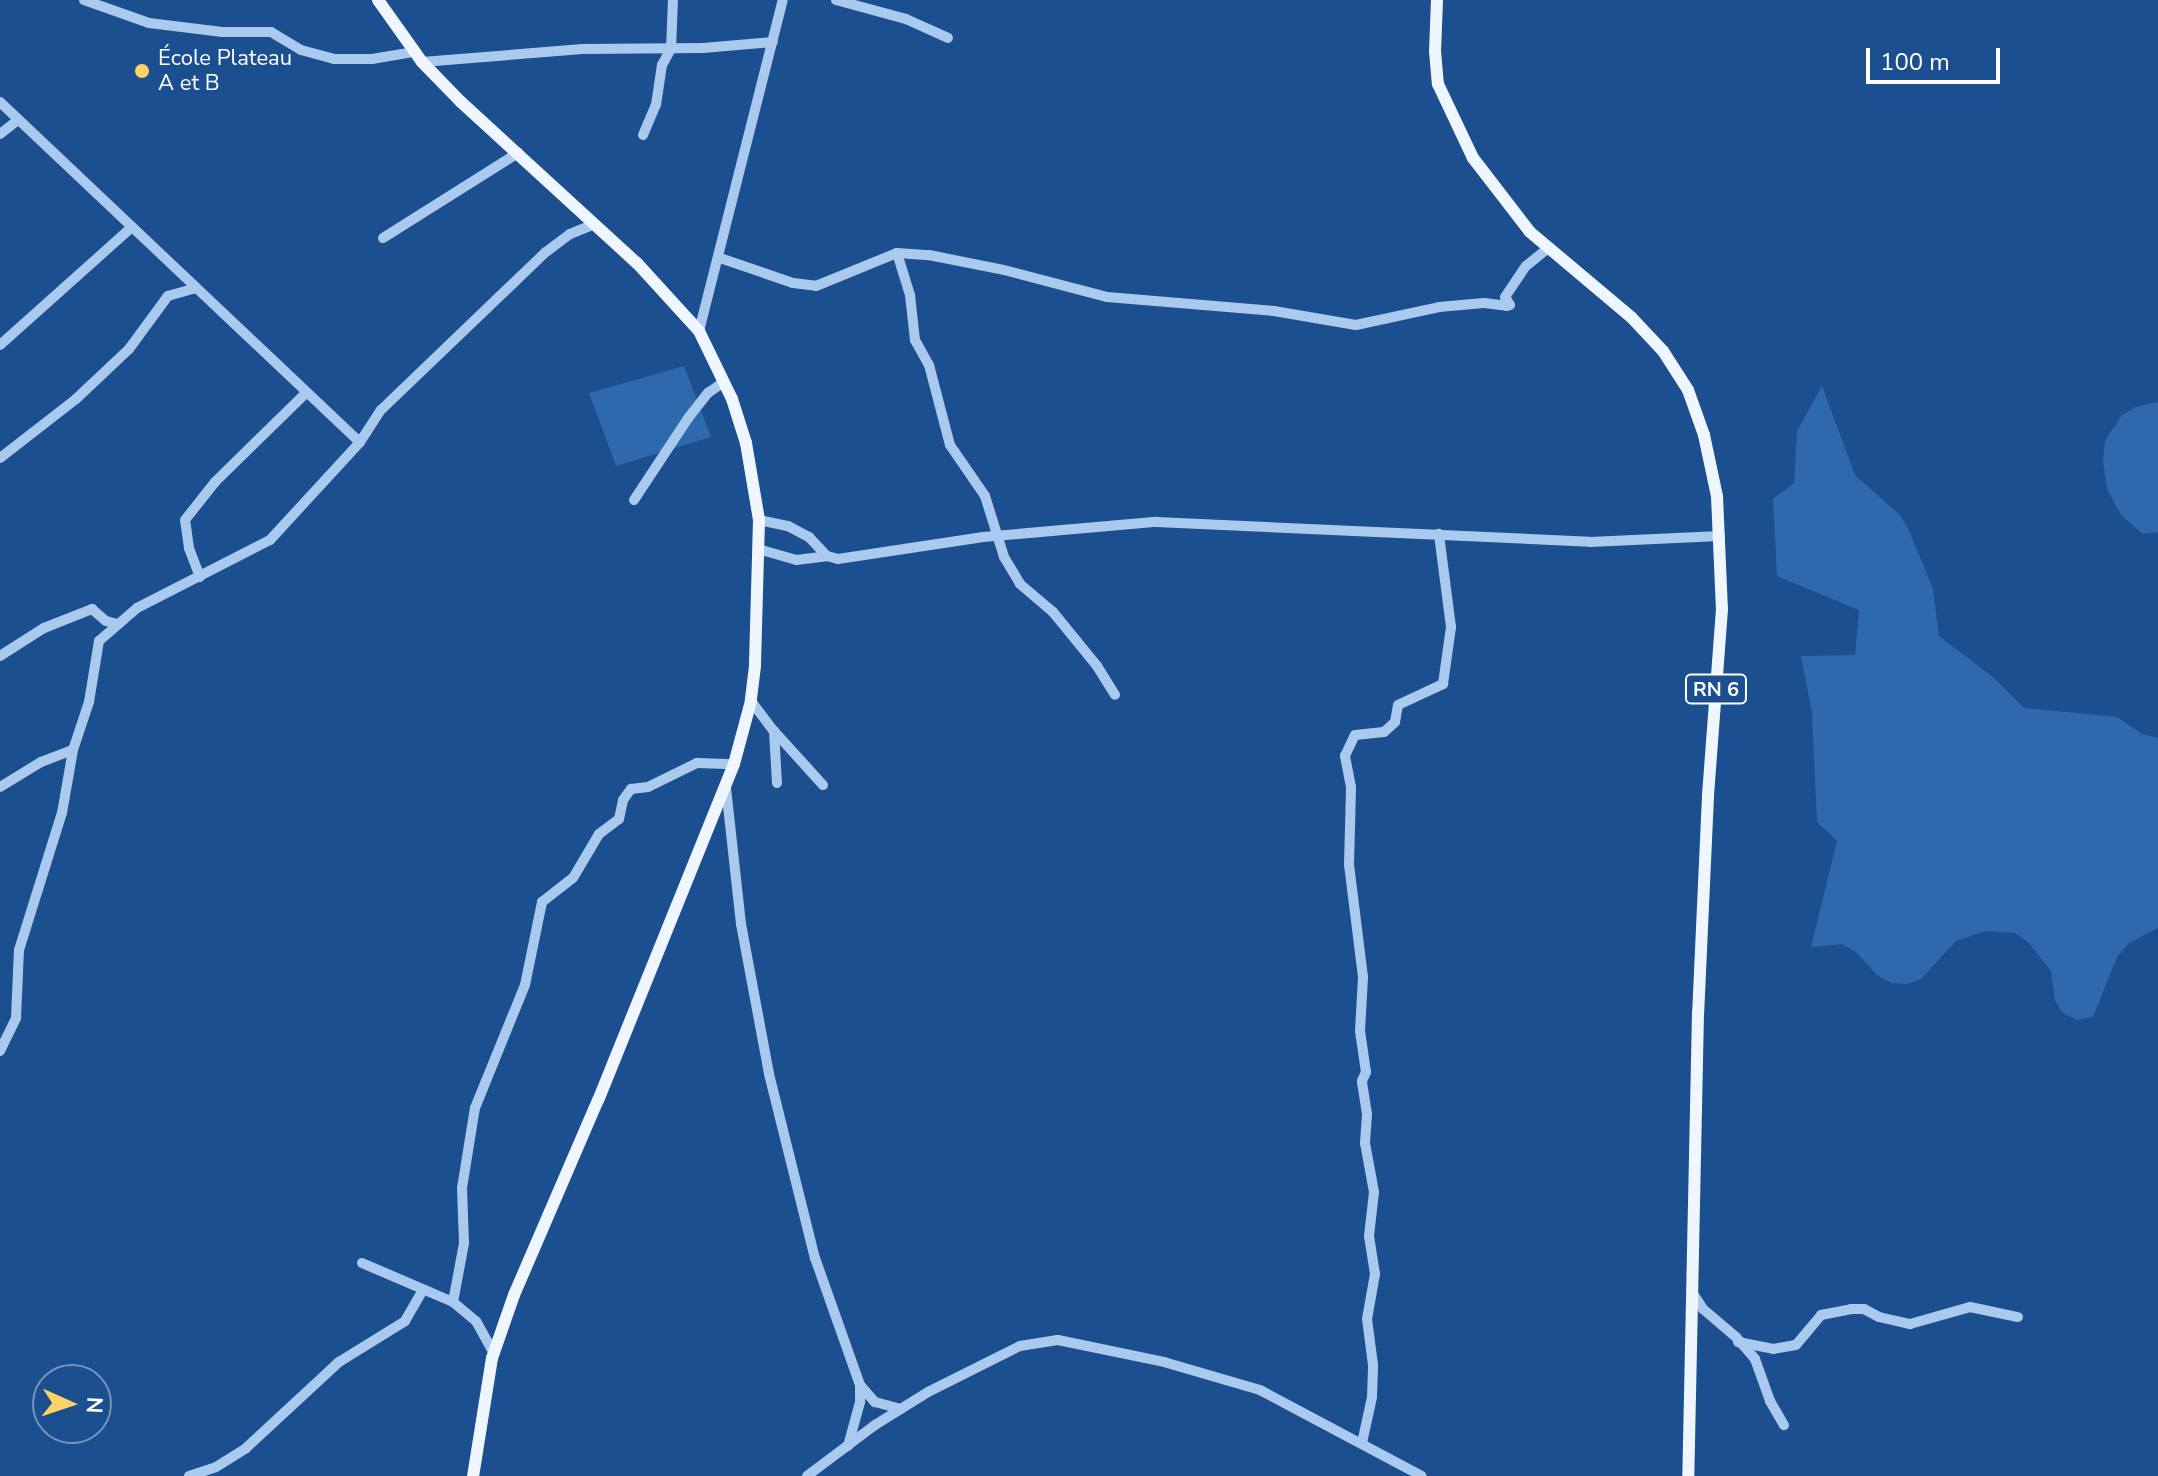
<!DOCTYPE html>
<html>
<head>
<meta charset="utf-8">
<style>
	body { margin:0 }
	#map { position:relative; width:2158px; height:1476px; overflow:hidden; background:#1b4f8f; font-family:"Nunito Sans",sans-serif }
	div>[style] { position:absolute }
	.green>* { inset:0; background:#2e69ad }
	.minor>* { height:10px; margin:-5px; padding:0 5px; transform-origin:5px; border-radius:5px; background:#a9c9ee }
	.major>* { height:12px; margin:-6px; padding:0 6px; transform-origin:6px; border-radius:6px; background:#f0f6ff }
	.dots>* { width:22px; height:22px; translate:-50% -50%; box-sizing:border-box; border:4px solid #1b4f8f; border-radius:50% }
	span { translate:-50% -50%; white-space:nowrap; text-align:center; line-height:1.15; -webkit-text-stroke:6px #1b4f8f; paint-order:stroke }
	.shield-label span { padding:2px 6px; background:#1b4f8f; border:2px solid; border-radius:6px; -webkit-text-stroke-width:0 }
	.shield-label { font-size:20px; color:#fff; font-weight:700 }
	.poi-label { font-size:22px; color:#fff }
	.left { translate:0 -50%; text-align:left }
	.north { position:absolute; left:32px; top:1364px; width:80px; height:80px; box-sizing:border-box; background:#1b4f8f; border:2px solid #7695bc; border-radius:50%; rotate:93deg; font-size:22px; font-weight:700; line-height:32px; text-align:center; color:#fff }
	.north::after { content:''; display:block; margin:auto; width:28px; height:36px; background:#ffd166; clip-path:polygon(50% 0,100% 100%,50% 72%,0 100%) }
	.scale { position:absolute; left:1866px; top:48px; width:134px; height:36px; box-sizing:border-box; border:4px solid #fff; border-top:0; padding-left:10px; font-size:24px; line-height:28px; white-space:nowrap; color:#fff; -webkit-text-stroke:6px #1b4f8f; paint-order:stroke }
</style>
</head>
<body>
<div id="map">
	<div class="green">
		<i style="clip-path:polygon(684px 366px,711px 437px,616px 466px,589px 393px)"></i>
		<i style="clip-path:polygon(1822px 386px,1855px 475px,1900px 515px,1908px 528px,1933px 589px,1939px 636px,1993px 677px,2024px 708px,2117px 717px,2142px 734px,2158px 738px,2158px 928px,2129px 943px,2117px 957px,2093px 1017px,2077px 1020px,2063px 1013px,2055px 1001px,2051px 971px,2028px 942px,2015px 933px,1985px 931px,1956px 941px,1921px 979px,1907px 984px,1891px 983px,1877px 975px,1856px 952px,1842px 944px,1811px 947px,1837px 841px,1817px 822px,1812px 713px,1801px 656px,1855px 655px,1859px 610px,1777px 576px,1773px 499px,1794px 483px,1797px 431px)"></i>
		<i style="clip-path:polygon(2158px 402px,2158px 532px,2143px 534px,2121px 515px,2107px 489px,2103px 461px,2105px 441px,2122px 415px,2136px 407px)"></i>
	</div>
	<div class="minor">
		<i style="left:84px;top:0;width:69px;rotate:19.5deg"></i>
		<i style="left:149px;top:23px;width:74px;rotate:7deg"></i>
		<i style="left:222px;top:32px;width:49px"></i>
		<i style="left:271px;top:32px;width:35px;rotate:31deg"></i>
		<i style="left:301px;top:50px;width:34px;rotate:15deg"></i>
		<i style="left:334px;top:59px;width:38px"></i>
		<i style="left:372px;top:59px;width:43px;rotate:-9.5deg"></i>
		<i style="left:836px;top:0;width:73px;rotate:15.2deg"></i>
		<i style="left:906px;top:19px;width:46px;rotate:24.3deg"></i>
		<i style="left:422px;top:62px;width:161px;rotate:-4.6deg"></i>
		<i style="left:582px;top:49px;width:121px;rotate:-0.5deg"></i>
		<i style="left:703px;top:48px;width:70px;rotate:-4.9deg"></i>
		<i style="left:0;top:102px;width:495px;rotate:43.4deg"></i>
		<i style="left:0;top:134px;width:23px;rotate:-38deg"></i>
		<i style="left:643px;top:135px;width:33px;rotate:-67deg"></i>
		<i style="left:656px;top:105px;width:40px;rotate:-81.5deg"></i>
		<i style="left:662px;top:65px;width:18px;rotate:-61deg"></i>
		<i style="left:671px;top:49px;width:49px;rotate:-87.7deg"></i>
		<i style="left:383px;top:238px;width:160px;rotate:-32.2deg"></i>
		<i style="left:897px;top:253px;width:44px;rotate:72.8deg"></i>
		<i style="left:910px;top:295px;width:45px;rotate:83.7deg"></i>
		<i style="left:915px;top:340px;width:29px;rotate:61deg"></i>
		<i style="left:929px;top:365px;width:83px;rotate:75.3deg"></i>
		<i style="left:950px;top:445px;width:62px;rotate:55.5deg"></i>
		<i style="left:985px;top:496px;width:64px;rotate:72.7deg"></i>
		<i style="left:1004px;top:557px;width:31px;rotate:59deg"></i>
		<i style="left:1020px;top:584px;width:43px;rotate:40.3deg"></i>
		<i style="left:1053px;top:612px;width:70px;rotate:50.8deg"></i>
		<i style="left:1097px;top:666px;width:34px;rotate:58deg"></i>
		<i style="left:720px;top:258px;width:77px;rotate:18.9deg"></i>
		<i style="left:793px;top:283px;width:23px;rotate:7deg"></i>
		<i style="left:816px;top:286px;width:87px;rotate:-22.2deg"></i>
		<i style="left:897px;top:253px;width:32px;rotate:4deg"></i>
		<i style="left:929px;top:255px;width:76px;rotate:11.3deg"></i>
		<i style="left:1004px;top:270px;width:106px;rotate:14.7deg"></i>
		<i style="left:1107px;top:297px;width:168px;rotate:4.8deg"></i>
		<i style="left:1274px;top:311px;width:83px;rotate:9.7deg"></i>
		<i style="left:1356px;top:325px;width:85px;rotate:-12.2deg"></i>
		<i style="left:1439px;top:307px;width:45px;rotate:-5.1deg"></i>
		<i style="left:1484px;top:303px;width:23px;rotate:7deg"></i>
		<i style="left:1507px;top:306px;width:3px;rotate:-18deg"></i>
		<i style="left:1510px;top:305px;width:9px;rotate:-122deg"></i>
		<i style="left:1505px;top:297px;width:37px;rotate:-56deg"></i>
		<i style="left:1526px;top:266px;width:28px;rotate:-39deg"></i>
		<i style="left:699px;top:331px;width:341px;rotate:-75.8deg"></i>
		<i style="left:0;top:345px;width:177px;rotate:-41.8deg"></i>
		<i style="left:0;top:458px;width:96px;rotate:-37.8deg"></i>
		<i style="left:76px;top:399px;width:73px;rotate:-43.3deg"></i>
		<i style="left:129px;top:349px;width:66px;rotate:-53.7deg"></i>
		<i style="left:168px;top:296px;width:29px;rotate:-16deg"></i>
		<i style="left:634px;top:500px;width:100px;rotate:-56.5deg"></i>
		<i style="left:689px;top:417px;width:31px;rotate:-52deg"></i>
		<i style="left:708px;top:393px;width:19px;rotate:-35deg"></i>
		<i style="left:759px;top:520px;width:30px;rotate:12deg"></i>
		<i style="left:788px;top:526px;width:24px;rotate:28deg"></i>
		<i style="left:809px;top:537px;width:26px;rotate:47deg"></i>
		<i style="left:827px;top:556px;width:11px;rotate:15deg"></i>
		<i style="left:838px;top:559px;width:147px;rotate:-8.6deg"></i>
		<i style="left:983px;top:537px;width:174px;rotate:-5deg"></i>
		<i style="left:1156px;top:522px;width:434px;rotate:2.6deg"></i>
		<i style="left:1590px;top:542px;width:130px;rotate:-2.6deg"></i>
		<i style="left:758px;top:549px;width:40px;rotate:16deg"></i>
		<i style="left:796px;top:560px;width:31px;rotate:-7deg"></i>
		<i style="left:200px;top:577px;width:31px;rotate:-111deg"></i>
		<i style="left:189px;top:548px;width:28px;rotate:-98deg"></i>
		<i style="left:185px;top:520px;width:48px;rotate:-51.7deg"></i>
		<i style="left:215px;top:482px;width:126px;rotate:-44.4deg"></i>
		<i style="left:0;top:656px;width:52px;rotate:-32.5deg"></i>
		<i style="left:44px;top:628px;width:52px;rotate:-21.6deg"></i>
		<i style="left:92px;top:609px;width:18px;rotate:41deg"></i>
		<i style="left:106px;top:621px;width:11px;rotate:15deg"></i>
		<i style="left:751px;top:701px;width:38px;rotate:53deg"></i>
		<i style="left:777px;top:783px;width:52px;rotate:-93.3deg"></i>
		<i style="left:774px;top:731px;width:73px;rotate:47.8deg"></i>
		<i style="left:0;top:787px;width:48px;rotate:-31.4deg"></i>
		<i style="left:41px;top:762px;width:34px;rotate:-21deg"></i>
		<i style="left:726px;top:788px;width:137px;rotate:83.7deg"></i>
		<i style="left:741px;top:924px;width:153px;rotate:79.4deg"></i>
		<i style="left:769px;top:1074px;width:190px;rotate:76deg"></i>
		<i style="left:815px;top:1258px;width:135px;rotate:70.5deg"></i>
		<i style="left:860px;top:1385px;width:23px;rotate:49deg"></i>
		<i style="left:875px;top:1402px;width:27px;rotate:15deg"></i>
		<i style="left:0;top:1051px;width:37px;rotate:-64deg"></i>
		<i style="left:16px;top:1018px;width:68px;rotate:-87.5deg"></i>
		<i style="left:19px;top:950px;width:144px;rotate:-72.6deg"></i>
		<i style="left:62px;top:813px;width:64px;rotate:-80.1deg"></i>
		<i style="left:73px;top:750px;width:51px;rotate:-71.6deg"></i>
		<i style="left:89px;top:702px;width:62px;rotate:-80.7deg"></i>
		<i style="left:99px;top:641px;width:50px;rotate:-41deg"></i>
		<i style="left:137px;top:608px;width:149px;rotate:-27.1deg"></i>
		<i style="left:270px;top:540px;width:133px;rotate:-47.4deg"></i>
		<i style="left:360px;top:442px;width:38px;rotate:-57deg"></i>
		<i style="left:381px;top:410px;width:228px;rotate:-43.8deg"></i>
		<i style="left:546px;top:252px;width:30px;rotate:-37deg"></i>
		<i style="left:570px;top:234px;width:24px;rotate:-22deg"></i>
		<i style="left:362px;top:1263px;width:99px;rotate:23.2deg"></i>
		<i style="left:453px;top:1302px;width:30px;rotate:40deg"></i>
		<i style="left:476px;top:1321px;width:38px;rotate:61deg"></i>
		<i style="left:1692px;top:1292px;width:20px;rotate:57deg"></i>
		<i style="left:1703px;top:1309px;width:43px;rotate:40.3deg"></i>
		<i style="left:1736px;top:1337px;width:29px;rotate:49deg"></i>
		<i style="left:1755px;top:1359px;width:45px;rotate:70.3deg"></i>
		<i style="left:1770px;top:1401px;width:28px;rotate:60deg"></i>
		<i style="left:453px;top:1302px;width:60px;rotate:-79.4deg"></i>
		<i style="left:464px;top:1243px;width:55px;rotate:-92.1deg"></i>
		<i style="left:462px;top:1188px;width:81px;rotate:-80.8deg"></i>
		<i style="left:475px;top:1108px;width:133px;rotate:-67.9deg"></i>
		<i style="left:525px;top:985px;width:85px;rotate:-78.4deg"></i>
		<i style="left:542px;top:902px;width:39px;rotate:-38deg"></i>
		<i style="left:573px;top:878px;width:51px;rotate:-59.4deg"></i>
		<i style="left:599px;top:834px;width:25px;rotate:-37deg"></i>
		<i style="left:619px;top:819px;width:19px;rotate:-78deg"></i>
		<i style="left:623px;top:800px;width:14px;rotate:-54deg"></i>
		<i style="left:631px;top:789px;width:17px;rotate:-7deg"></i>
		<i style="left:648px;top:787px;width:55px;rotate:-26.1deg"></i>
		<i style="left:697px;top:763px;width:37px;rotate:2deg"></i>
		<i style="left:1738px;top:1342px;width:36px;rotate:11deg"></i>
		<i style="left:1773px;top:1349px;width:23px;rotate:-10deg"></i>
		<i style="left:1796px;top:1345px;width:39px;rotate:-50deg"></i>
		<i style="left:1821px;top:1315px;width:31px;rotate:-11deg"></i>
		<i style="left:1851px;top:1309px;width:13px"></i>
		<i style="left:1864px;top:1309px;width:17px;rotate:28deg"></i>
		<i style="left:1879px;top:1317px;width:32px;rotate:13deg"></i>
		<i style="left:1910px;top:1324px;width:62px;rotate:-15.8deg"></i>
		<i style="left:1970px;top:1307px;width:49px;rotate:11.8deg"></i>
		<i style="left:1362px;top:1443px;width:47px;rotate:-77.7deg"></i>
		<i style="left:1372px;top:1397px;width:32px;rotate:-88deg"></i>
		<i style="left:1373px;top:1365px;width:46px;rotate:-97.4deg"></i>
		<i style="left:1367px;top:1319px;width:46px;rotate:-79.9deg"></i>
		<i style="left:1375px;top:1274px;width:38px;rotate:-99deg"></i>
		<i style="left:1369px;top:1236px;width:44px;rotate:-83.5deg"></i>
		<i style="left:1374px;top:1192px;width:50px;rotate:-100.4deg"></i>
		<i style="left:1365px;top:1143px;width:29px;rotate:-86deg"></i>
		<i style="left:1367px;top:1114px;width:33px;rotate:-99deg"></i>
		<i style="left:1362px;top:1081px;width:10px;rotate:-66deg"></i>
		<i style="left:1366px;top:1072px;width:41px;rotate:-98.3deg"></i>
		<i style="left:1360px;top:1031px;width:54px;rotate:-86.8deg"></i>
		<i style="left:1363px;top:977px;width:113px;rotate:-97.1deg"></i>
		<i style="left:1349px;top:865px;width:78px;rotate:-88.5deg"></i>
		<i style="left:1351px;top:787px;width:32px;rotate:-101deg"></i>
		<i style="left:1345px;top:756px;width:23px;rotate:-65deg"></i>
		<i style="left:1355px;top:735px;width:29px;rotate:-6deg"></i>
		<i style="left:1384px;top:732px;width:15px;rotate:-42deg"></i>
		<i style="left:1395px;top:722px;width:17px;rotate:-80deg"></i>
		<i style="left:1398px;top:705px;width:50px;rotate:-25deg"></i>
		<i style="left:1443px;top:684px;width:58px;rotate:-82deg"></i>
		<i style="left:1451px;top:627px;width:94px;rotate:-97.4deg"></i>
		<i style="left:848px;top:1446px;width:46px;rotate:-74.7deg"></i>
		<i style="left:860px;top:1402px;width:17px;rotate:-90deg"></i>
		<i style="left:189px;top:1476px;width:28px;rotate:-18deg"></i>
		<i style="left:216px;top:1467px;width:36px;rotate:-32deg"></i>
		<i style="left:246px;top:1448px;width:127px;rotate:-42.8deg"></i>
		<i style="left:339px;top:1362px;width:78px;rotate:-31.8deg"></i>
		<i style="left:405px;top:1321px;width:34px;rotate:-60deg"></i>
		<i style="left:807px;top:1476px;width:85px;rotate:-36.9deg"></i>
		<i style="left:875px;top:1425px;width:62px;rotate:-31.9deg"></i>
		<i style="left:928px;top:1392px;width:103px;rotate:-26.6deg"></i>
		<i style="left:1020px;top:1346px;width:38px;rotate:-9deg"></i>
		<i style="left:1058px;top:1340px;width:108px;rotate:11.7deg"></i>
		<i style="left:1164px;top:1362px;width:100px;rotate:16.3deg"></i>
		<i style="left:1260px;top:1390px;width:183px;rotate:28deg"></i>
	</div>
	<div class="major">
		<i style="left:378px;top:0;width:76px;rotate:54.6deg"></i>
		<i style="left:422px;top:62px;width:56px;rotate:45.7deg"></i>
		<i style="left:461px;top:102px;width:239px;rotate:42.5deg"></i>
		<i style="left:637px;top:263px;width:92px;rotate:47.6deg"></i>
		<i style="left:699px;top:331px;width:76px;rotate:64.1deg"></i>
		<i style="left:732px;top:399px;width:46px;rotate:72.3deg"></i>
		<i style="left:746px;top:443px;width:78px;rotate:80.4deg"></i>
		<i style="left:759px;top:520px;width:146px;rotate:91.6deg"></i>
		<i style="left:755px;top:666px;width:35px;rotate:97deg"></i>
		<i style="left:751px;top:701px;width:65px;rotate:105.1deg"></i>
		<i style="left:734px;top:764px;width:362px;rotate:112deg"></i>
		<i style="left:598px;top:1100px;width:212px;rotate:113.3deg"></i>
		<i style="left:514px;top:1295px;width:67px;rotate:109.2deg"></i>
		<i style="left:492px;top:1358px;width:120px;rotate:99.1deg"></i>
		<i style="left:1437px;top:0;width:51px;rotate:92.2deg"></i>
		<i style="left:1435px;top:51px;width:33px;rotate:85deg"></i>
		<i style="left:1438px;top:84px;width:82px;rotate:64.7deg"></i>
		<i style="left:1473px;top:158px;width:93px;rotate:52.4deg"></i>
		<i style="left:1530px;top:232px;width:133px;rotate:40.1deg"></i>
		<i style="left:1632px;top:318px;width:45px;rotate:46.8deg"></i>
		<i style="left:1663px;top:351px;width:46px;rotate:57.3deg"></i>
		<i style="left:1688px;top:390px;width:48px;rotate:70.4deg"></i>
		<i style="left:1704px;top:435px;width:62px;rotate:78deg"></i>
		<i style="left:1717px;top:496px;width:113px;rotate:87.5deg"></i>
		<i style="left:1722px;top:609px;width:188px;rotate:94.3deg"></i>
		<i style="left:1708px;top:796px;width:217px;rotate:92.6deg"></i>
		<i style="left:1698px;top:1013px;width:463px;rotate:91.2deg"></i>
	</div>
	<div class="dots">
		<i style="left:142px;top:71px;background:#ffd166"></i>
	</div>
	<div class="shield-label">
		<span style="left:1716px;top:689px">RN 6</span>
	</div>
	<div class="poi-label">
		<span class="left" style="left:158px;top:71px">École Plateau<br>A et B</span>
	</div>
	<div class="north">N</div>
	<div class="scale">100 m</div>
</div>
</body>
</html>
